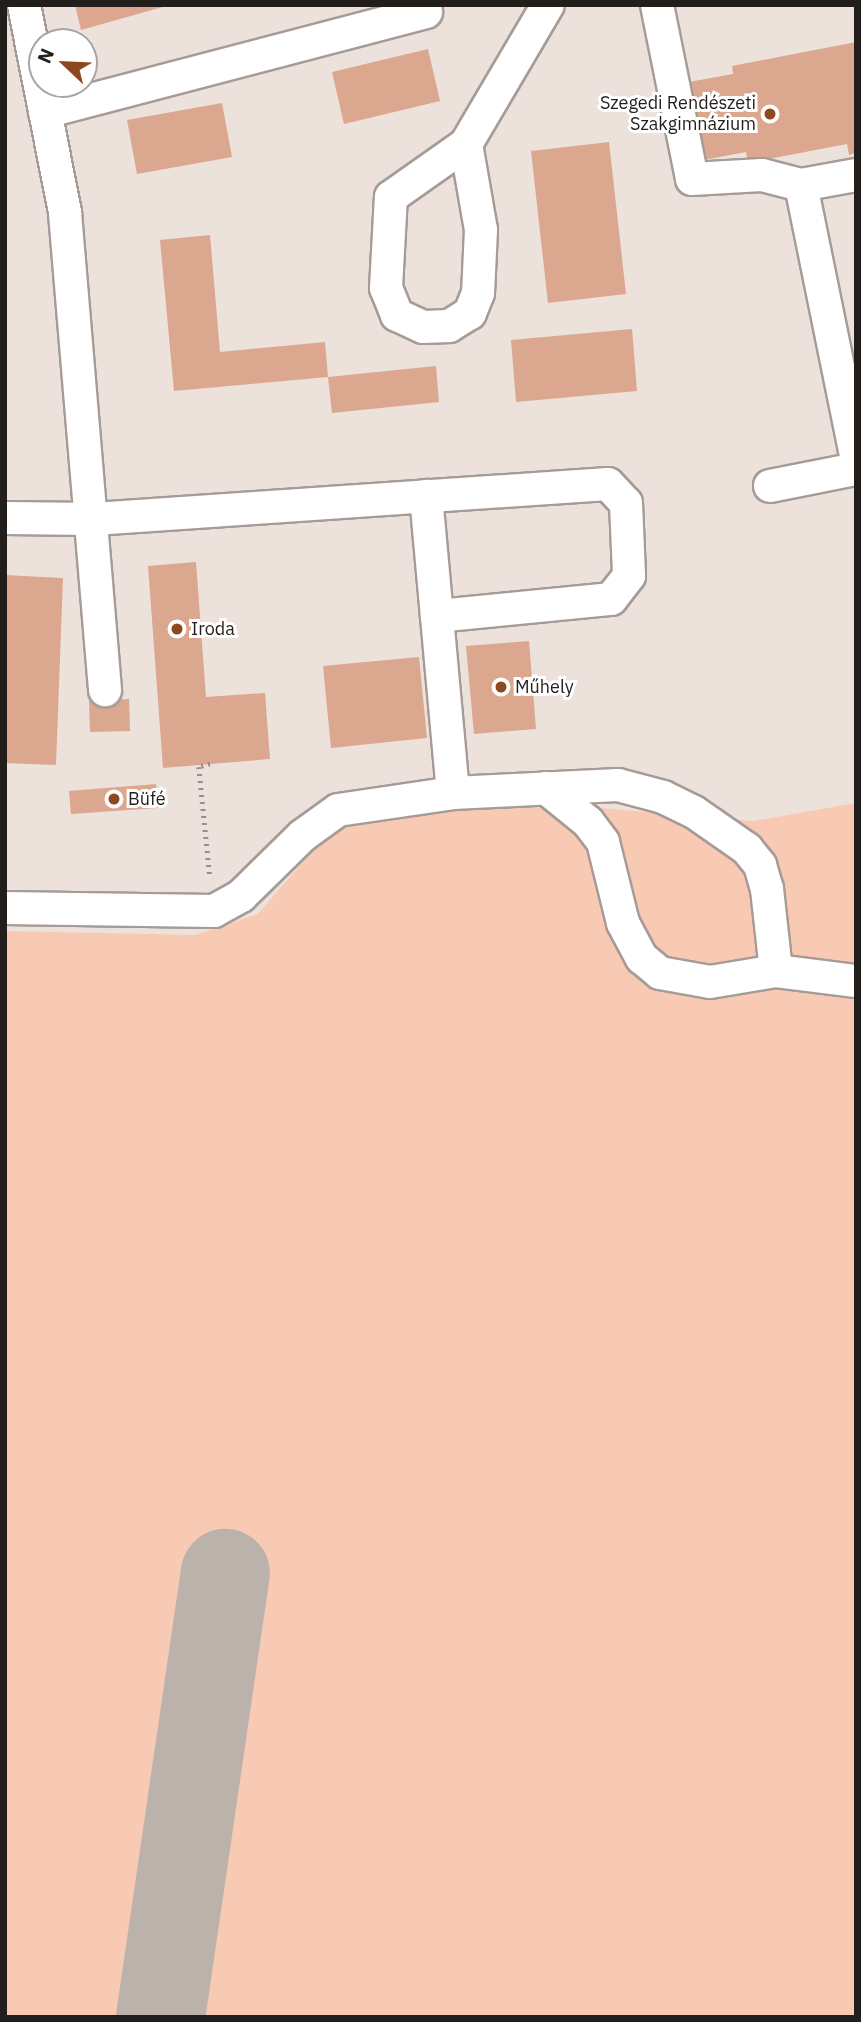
<!DOCTYPE html>
<html>
<head>
<meta charset="utf-8">
<style>
	body { margin:0 }
	#map { position:relative; width:861px; height:2022px; overflow:hidden; background:#ede1db; font-family:"IBM Plex Sans",sans-serif }
	div>[style] { position:absolute }
	.green>* { inset:0; background:#f8cab3 }
	.taxiway>* { height:89px; margin:-44.5px; padding:0 44.5px; transform-origin:44.5px; border-radius:44.5px; background:#bcb2ac }
	.building>* { inset:0; background:#dba78e }
	.path>* { height:4.5px; margin-top:-2.25px; transform-origin:0; background:repeating-linear-gradient(90deg,#978e89 0 2px,transparent 0 7px) }
	.roads { filter:drop-shadow(2px 0 #a69b96) drop-shadow(-2px 0 #a69b96) drop-shadow(0 2px #a69b96) drop-shadow(0 -2px #a69b96) }
	.minor>* { height:32px; margin:-16px; padding:0 16px; transform-origin:16px; border-radius:16px; background:#fff }
	.dots>* { width:19px; height:19px; translate:-50% -50%; box-sizing:border-box; border:4px solid #fff; border-radius:50% }
	span { translate:-50% -50%; white-space:nowrap; text-align:center; line-height:1.15; -webkit-text-stroke:6px #fff; paint-order:stroke }
	.poi-label { font-size:18px; color:#221e1b }
	.right { translate:-100% -50%; text-align:right }
	.left { translate:0 -50%; text-align:left }
	.frame { position:absolute; inset:0; border:7px solid #221e1b; pointer-events:none }
	.north { position:absolute; left:28px; top:28px; width:70px; height:70px; box-sizing:border-box; background:#fff; border:2px solid #a7a5a4; border-radius:50%; rotate:293deg; font-size:19px; font-weight:700; line-height:28px; text-align:center; color:#221e1b }
	.north::after { content:''; display:block; margin:auto; width:24px; height:32px; background:#8e4820; clip-path:polygon(50% 0,100% 100%,50% 72%,0 100%) }
</style>
</head>
<body>
<div id="map">
	<div class="green">
		<i style="clip-path:polygon(529px 802px,753px 821px,856px 803px,856px 2017px,5px 2017px,5px 931px,196px 935px,258px 914px,322px 840px,353px 822px)"></i>
	</div>
	<div class="taxiway">
		<i style="left:160px;top:2017px;width:449px;rotate:-81.7deg"></i>
	</div>
	<div class="building">
		<i style="clip-path:polygon(75px 5px,166px 5px,166px 6px,81px 30px)"></i>
		<i style="clip-path:polygon(856px 42px,856px 153px,849px 155px,847px 144px,748px 163px,746px 152px,693px 162px,678px 84px,733px 74px,732px 66px)"></i>
		<i style="clip-path:polygon(428px 49px,440px 101px,344px 124px,332px 72px)"></i>
		<i style="clip-path:polygon(222px 103px,232px 157px,137px 174px,127px 120px)"></i>
		<i style="clip-path:polygon(609px 142px,626px 294px,548px 303px,531px 151px)"></i>
		<i style="clip-path:polygon(210px 235px,220px 352px,325px 342px,328px 377px,174px 391px,160px 240px)"></i>
		<i style="clip-path:polygon(632px 329px,637px 391px,516px 402px,511px 340px)"></i>
		<i style="clip-path:polygon(436px 366px,439px 402px,332px 413px,328px 377px)"></i>
		<i style="clip-path:polygon(196px 562px,206px 697px,265px 693px,270px 759px,163px 768px,148px 566px)"></i>
		<i style="clip-path:polygon(5px 575px,63px 578px,56px 765px,5px 763px)"></i>
		<i style="clip-path:polygon(529px 641px,536px 729px,474px 734px,466px 646px)"></i>
		<i style="clip-path:polygon(419px 657px,427px 738px,331px 748px,323px 666px)"></i>
		<i style="clip-path:polygon(129px 699px,130px 731px,90px 732px,89px 701px)"></i>
		<i style="clip-path:polygon(156px 784px,158px 808px,71px 814px,69px 791px)"></i>
	</div>
	<div class="path">
		<i style="left:210px;top:764px;width:11px;rotate:165deg"></i>
		<i style="left:199px;top:767px;width:112px;rotate:84.3deg"></i>
	</div>
	<div class="roads">
		<div class="minor">
			<i style="left:24px;top:5px;width:212px;rotate:78.8deg"></i>
			<i style="left:65px;top:213px;width:479px;rotate:85.2deg"></i>
			<i style="left:657px;top:5px;width:177px;rotate:78.6deg"></i>
			<i style="left:692px;top:179px;width:70px;rotate:-3.3deg"></i>
			<i style="left:762px;top:175px;width:40px;rotate:14.4deg"></i>
			<i style="left:45px;top:112px;width:394px;rotate:-14.7deg"></i>
			<i style="left:466px;top:144px;width:87px;rotate:80.1deg"></i>
			<i style="left:481px;top:230px;width:63px;rotate:92.7deg"></i>
			<i style="left:478px;top:293px;width:22px;rotate:112deg"></i>
			<i style="left:470px;top:313px;width:25px;rotate:148deg"></i>
			<i style="left:449px;top:326px;width:26px;rotate:178deg"></i>
			<i style="left:423px;top:327px;width:29px;rotate:-155deg"></i>
			<i style="left:397px;top:315px;width:29px;rotate:-112deg"></i>
			<i style="left:386px;top:288px;width:91px;rotate:-86.9deg"></i>
			<i style="left:391px;top:197px;width:92px;rotate:-35.2deg"></i>
			<i style="left:466px;top:144px;width:161px;rotate:-59.5deg"></i>
			<i style="left:856px;top:175px;width:56px;rotate:169.7deg"></i>
			<i style="left:801px;top:185px;width:276px;rotate:78.5deg"></i>
			<i style="left:770px;top:486px;width:88px;rotate:-11.2deg"></i>
			<i style="left:426px;top:496px;width:298px;rotate:84.8deg"></i>
			<i style="left:5px;top:518px;width:89px;rotate:0.6deg"></i>
			<i style="left:94px;top:519px;width:515px;rotate:-3.9deg"></i>
			<i style="left:608px;top:484px;width:26px;rotate:47deg"></i>
			<i style="left:626px;top:503px;width:73px;rotate:87.6deg"></i>
			<i style="left:629px;top:576px;width:29px;rotate:128deg"></i>
			<i style="left:611px;top:599px;width:175px;rotate:174.4deg"></i>
			<i style="left:546px;top:788px;width:54px;rotate:39deg"></i>
			<i style="left:588px;top:822px;width:25px;rotate:53deg"></i>
			<i style="left:603px;top:842px;width:83px;rotate:76.1deg"></i>
			<i style="left:623px;top:923px;width:40px;rotate:62deg"></i>
			<i style="left:642px;top:958px;width:23px;rotate:40deg"></i>
			<i style="left:660px;top:973px;width:51px;rotate:10.2deg"></i>
			<i style="left:710px;top:982px;width:67px;rotate:-9.5deg"></i>
			<i style="left:776px;top:971px;width:81px;rotate:7.1deg"></i>
			<i style="left:5px;top:908px;width:209px;rotate:0.8deg"></i>
			<i style="left:214px;top:911px;width:31px;rotate:-29deg"></i>
			<i style="left:241px;top:896px;width:86px;rotate:-44.5deg"></i>
			<i style="left:302px;top:836px;width:44px;rotate:-35.8deg"></i>
			<i style="left:338px;top:810px;width:116px;rotate:-8.4deg"></i>
			<i style="left:453px;top:793px;width:165px;rotate:-2.8deg"></i>
			<i style="left:618px;top:785px;width:47px;rotate:14.9deg"></i>
			<i style="left:663px;top:797px;width:34px;rotate:26deg"></i>
			<i style="left:694px;top:812px;width:65px;rotate:34.9deg"></i>
			<i style="left:747px;top:849px;width:21px;rotate:51deg"></i>
			<i style="left:760px;top:865px;width:25px;rotate:74deg"></i>
			<i style="left:767px;top:889px;width:82px;rotate:83.7deg"></i>
		</div>
	</div>
	<div class="dots">
		<i style="left:770px;top:114px;background:#8e4820"></i>
		<i style="left:177px;top:629px;background:#8e4820"></i>
		<i style="left:501px;top:687px;background:#8e4820"></i>
		<i style="left:114px;top:799px;background:#8e4820"></i>
	</div>
	<div class="poi-label">
		<span class="right" style="left:756px;top:114px">Szegedi Rendészeti<br>Szakgimnázium</span>
		<span class="left" style="left:191px;top:629px">Iroda</span>
		<span class="left" style="left:515px;top:687px">Műhely</span>
		<span class="left" style="left:128px;top:799px">Büfé</span>
	</div>
	<div class="frame"></div>
	<div class="north">N</div>
</div>
</body>
</html>
